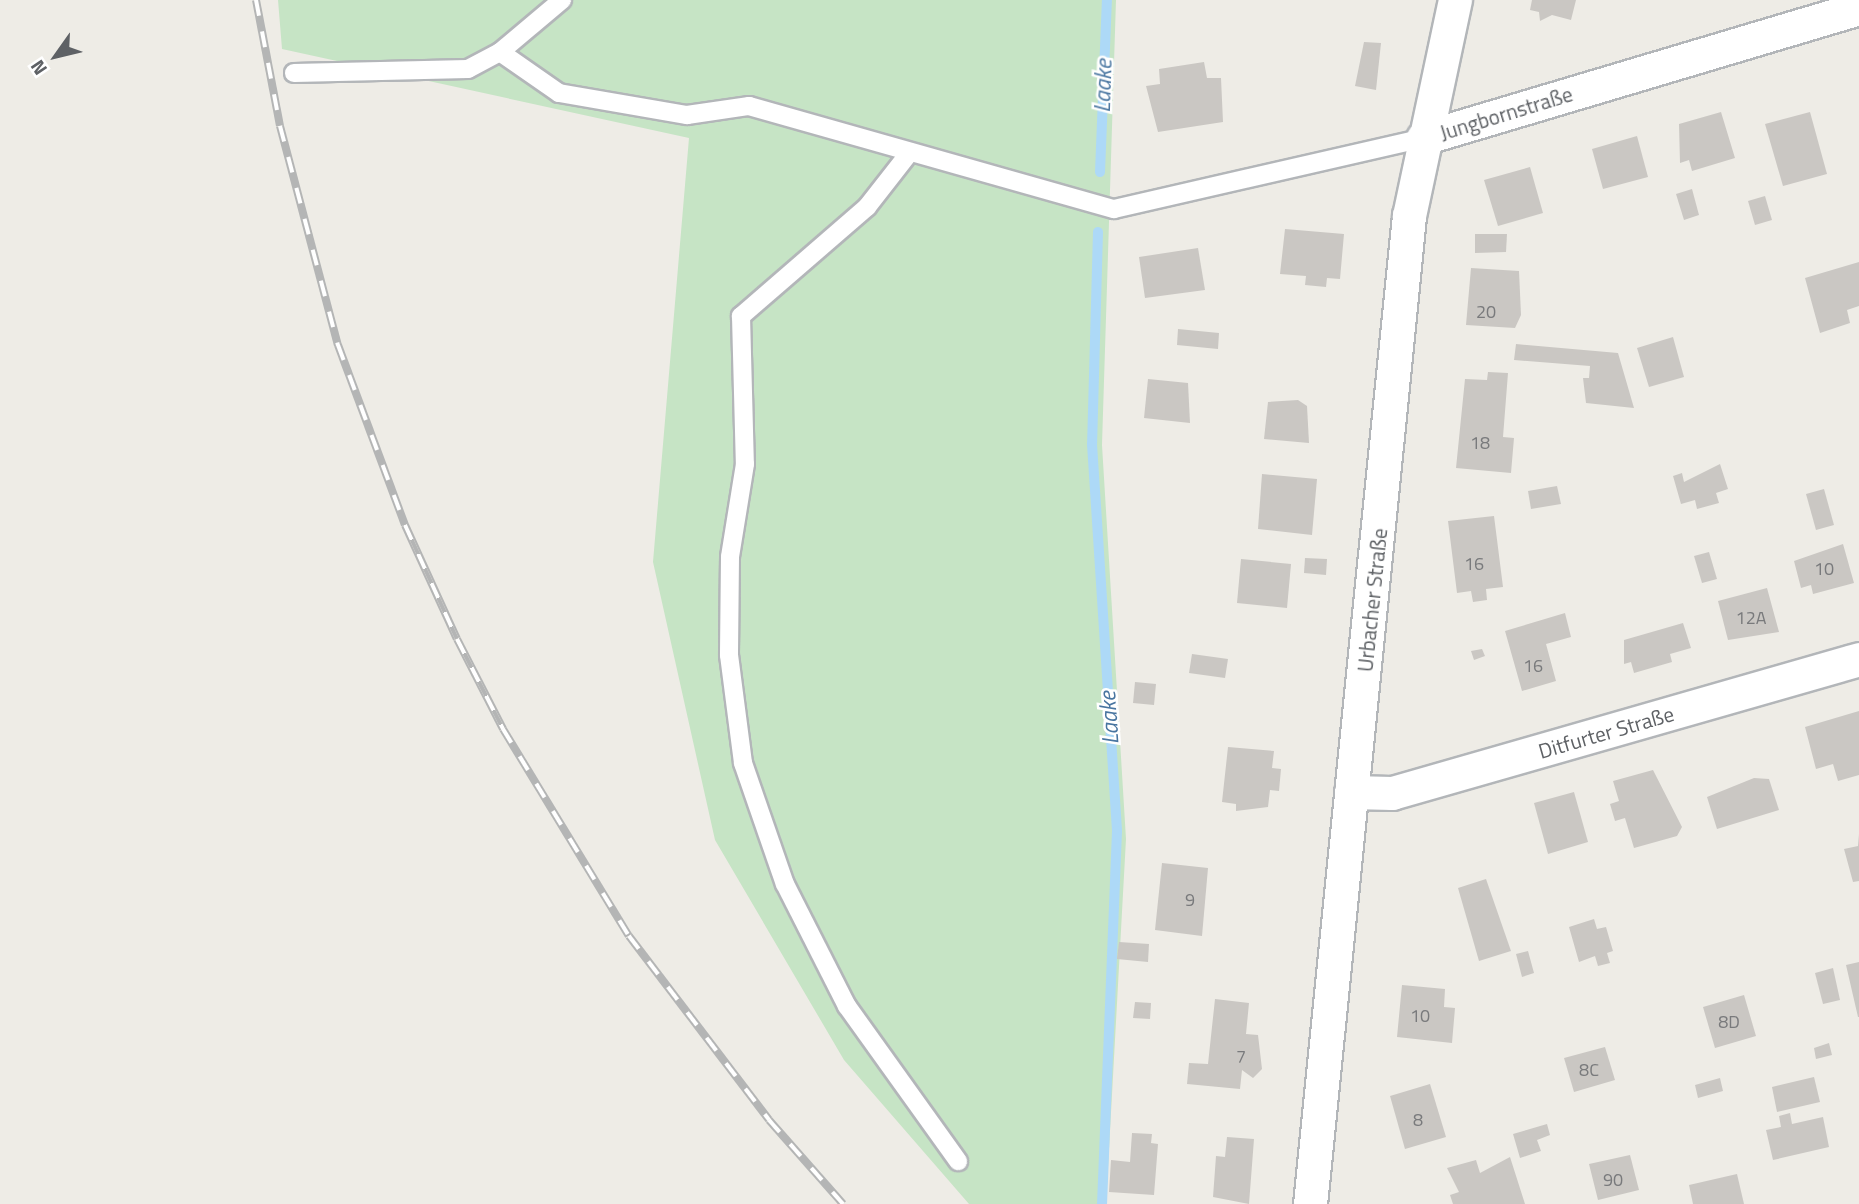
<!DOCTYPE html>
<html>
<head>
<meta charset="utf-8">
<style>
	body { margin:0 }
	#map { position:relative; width:1859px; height:1204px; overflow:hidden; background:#eeece6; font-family:"Titillium Web",sans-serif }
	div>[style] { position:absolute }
	.green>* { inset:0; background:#c6e4c5 }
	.stream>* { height:10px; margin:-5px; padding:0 5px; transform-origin:5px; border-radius:5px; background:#add9f7 }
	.building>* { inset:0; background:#cac7c3 }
	.roads { filter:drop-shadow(2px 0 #b3b6b9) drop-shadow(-2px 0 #b3b6b9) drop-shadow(0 2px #b3b6b9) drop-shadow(0 -2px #b3b6b9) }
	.lane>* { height:18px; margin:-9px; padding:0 9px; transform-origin:9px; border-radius:9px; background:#fff }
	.street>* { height:33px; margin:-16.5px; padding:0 16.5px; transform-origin:16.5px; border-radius:16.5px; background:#fff }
	.rail>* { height:8px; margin-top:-4px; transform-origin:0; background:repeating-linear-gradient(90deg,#fff 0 16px,#b4b5b5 0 32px); box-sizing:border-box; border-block:2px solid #b4b5b5 }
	span { translate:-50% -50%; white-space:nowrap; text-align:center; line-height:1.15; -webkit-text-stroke:5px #fff; paint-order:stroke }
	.number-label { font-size:18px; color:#797a7c }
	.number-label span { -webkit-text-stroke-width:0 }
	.street-label { font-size:21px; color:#5e6165 }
	.water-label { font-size:23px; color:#4875a0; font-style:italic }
	.north { position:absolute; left:21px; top:21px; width:70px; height:70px; -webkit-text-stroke:5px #fff; paint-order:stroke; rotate:236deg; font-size:19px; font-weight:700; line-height:28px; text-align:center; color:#5e6165 }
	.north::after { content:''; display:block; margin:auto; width:24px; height:32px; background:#5e6165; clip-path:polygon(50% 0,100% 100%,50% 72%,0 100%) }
</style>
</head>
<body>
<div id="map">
	<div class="green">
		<i style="clip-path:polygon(278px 0,1116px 0,1102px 445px,1126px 839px,1106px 1204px,969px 1204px,844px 1060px,715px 840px,653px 562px,689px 138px,282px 49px)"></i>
	</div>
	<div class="stream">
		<i style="left:1100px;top:172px;width:172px;rotate:-87.7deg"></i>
		<i style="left:1098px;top:232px;width:212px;rotate:91.6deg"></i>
		<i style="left:1092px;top:444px;width:388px;rotate:86.3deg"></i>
		<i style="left:1117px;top:831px;width:373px;rotate:92.3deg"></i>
	</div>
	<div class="building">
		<i style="clip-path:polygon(1532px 0,1576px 0,1571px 20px,1552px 15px,1540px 21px,1539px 12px,1530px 10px)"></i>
		<i style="clip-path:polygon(1364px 42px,1381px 43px,1376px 90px,1355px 86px)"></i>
		<i style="clip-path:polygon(1204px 62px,1207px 78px,1221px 78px,1223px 122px,1158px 132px,1146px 86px,1160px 84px,1159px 69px)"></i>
		<i style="clip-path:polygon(1721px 112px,1735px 158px,1692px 171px,1689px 160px,1680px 163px,1679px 124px)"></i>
		<i style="clip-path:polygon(1810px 112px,1827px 174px,1783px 186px,1765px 124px)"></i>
		<i style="clip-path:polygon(1637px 136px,1648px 177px,1603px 189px,1592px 149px)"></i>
		<i style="clip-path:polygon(1530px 167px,1543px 213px,1498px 226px,1484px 180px)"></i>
		<i style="clip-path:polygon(1692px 189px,1699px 215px,1684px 220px,1676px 194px)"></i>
		<i style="clip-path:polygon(1765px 196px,1772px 220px,1755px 225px,1748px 201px)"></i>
		<i style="clip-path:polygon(1285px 229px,1344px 234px,1340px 279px,1327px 278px,1326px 287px,1305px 285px,1306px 276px,1280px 274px)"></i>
		<i style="clip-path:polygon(1475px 234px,1507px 234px,1506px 252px,1475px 253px)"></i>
		<i style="clip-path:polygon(1198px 248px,1205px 290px,1145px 298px,1139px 257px)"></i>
		<i style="clip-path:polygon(1859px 262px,1859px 306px,1847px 310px,1850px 323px,1820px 333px,1805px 278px)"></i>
		<i style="clip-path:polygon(1471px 268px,1519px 271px,1521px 315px,1515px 328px,1466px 325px)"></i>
		<i style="clip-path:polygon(1178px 329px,1219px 333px,1218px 349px,1177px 345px)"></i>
		<i style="clip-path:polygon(1673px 337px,1684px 377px,1649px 387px,1637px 348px)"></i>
		<i style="clip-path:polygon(1516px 344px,1618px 353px,1634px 408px,1586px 403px,1583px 378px,1589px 378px,1590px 366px,1514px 360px)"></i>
		<i style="clip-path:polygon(1488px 372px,1508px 373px,1503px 437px,1514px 438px,1511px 473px,1456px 468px,1465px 379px,1487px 380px)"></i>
		<i style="clip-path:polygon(1148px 379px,1188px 383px,1190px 423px,1144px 418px)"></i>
		<i style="clip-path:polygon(1298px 400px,1307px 406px,1309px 443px,1264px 439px,1268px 402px)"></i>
		<i style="clip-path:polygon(1720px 464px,1728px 489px,1716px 493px,1719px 503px,1697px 509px,1695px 500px,1681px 504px,1673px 476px,1682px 473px,1684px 482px)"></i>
		<i style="clip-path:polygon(1262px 474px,1317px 479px,1312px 535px,1258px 529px)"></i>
		<i style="clip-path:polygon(1557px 486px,1561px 504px,1531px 509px,1528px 491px)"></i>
		<i style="clip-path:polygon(1824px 489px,1834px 525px,1816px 530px,1806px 494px)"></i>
		<i style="clip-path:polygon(1494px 516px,1503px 587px,1486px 589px,1487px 600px,1473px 602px,1471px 591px,1457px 593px,1448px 521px)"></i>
		<i style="clip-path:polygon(1843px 544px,1854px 583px,1813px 594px,1811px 585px,1801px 588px,1794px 561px)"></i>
		<i style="clip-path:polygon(1709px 552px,1717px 579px,1702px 583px,1694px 556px)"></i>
		<i style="clip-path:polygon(1305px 558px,1327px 559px,1326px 575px,1304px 573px)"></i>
		<i style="clip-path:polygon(1241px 559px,1291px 564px,1287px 608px,1237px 603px)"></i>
		<i style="clip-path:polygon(1767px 588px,1779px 632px,1728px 640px,1718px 601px)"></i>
		<i style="clip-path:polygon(1565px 613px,1571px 637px,1546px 644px,1556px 681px,1522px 691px,1505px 631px)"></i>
		<i style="clip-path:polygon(1683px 623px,1691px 648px,1670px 654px,1672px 662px,1634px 673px,1631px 662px,1624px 664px,1624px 640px)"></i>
		<i style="clip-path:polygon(1482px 649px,1485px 656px,1474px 660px,1471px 651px)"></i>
		<i style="clip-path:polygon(1192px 654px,1228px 659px,1225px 678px,1189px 673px)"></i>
		<i style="clip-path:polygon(1135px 682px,1156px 684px,1154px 705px,1133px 703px)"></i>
		<i style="clip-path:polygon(1859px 711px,1859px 775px,1838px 781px,1833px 764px,1816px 769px,1805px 727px)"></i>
		<i style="clip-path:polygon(1228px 747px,1274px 751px,1272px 768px,1281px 769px,1279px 791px,1270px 790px,1268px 807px,1236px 811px,1236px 804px,1222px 802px)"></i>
		<i style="clip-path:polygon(1653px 770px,1682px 827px,1677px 836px,1634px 848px,1625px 818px,1615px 821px,1610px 804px,1619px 801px,1613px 781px)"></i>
		<i style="clip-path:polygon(1754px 778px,1769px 779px,1779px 810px,1717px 829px,1707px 797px)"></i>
		<i style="clip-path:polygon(1574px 792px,1588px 842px,1548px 854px,1534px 803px)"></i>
		<i style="clip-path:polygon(1859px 834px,1859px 881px,1853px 882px,1844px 849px,1858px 846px)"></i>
		<i style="clip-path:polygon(1162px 863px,1208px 868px,1202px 936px,1155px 930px)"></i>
		<i style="clip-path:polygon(1486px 879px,1511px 951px,1479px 961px,1458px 888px)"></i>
		<i style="clip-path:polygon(1594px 919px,1597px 929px,1606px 927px,1613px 951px,1607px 953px,1610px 963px,1598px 966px,1595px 956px,1579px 962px,1569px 927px)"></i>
		<i style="clip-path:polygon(1119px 942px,1149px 944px,1148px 962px,1117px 959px)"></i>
		<i style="clip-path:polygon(1528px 951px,1534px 973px,1522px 977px,1516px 954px)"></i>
		<i style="clip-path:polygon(1859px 962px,1859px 1017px,1858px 1017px,1846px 965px)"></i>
		<i style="clip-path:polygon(1833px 968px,1840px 1000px,1823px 1004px,1815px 973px)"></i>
		<i style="clip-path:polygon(1402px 985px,1445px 989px,1444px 1007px,1455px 1008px,1452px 1043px,1397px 1037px)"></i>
		<i style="clip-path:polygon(1744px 995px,1756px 1036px,1715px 1048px,1703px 1007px)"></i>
		<i style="clip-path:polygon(1215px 999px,1249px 1003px,1246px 1034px,1258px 1035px,1262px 1069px,1253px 1078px,1242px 1070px,1240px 1089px,1187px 1084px,1189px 1063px,1208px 1064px)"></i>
		<i style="clip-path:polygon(1135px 1002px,1151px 1003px,1150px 1019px,1133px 1018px)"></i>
		<i style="clip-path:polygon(1829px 1043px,1832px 1055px,1816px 1059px,1814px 1048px)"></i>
		<i style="clip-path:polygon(1605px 1047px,1615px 1080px,1574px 1092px,1564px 1058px)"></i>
		<i style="clip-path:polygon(1814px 1077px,1820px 1102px,1777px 1112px,1772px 1087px)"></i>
		<i style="clip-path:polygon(1720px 1078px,1723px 1091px,1698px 1098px,1695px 1085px)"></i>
		<i style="clip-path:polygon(1430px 1084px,1446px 1137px,1405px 1149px,1390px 1096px)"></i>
		<i style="clip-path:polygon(1790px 1113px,1792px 1124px,1823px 1117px,1829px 1147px,1773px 1160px,1766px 1130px,1781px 1127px,1779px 1116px)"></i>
		<i style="clip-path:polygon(1547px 1124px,1550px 1135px,1537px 1140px,1541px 1151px,1520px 1158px,1513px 1134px)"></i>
		<i style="clip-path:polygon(1132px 1133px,1152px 1134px,1151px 1143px,1158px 1144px,1154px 1195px,1109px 1192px,1111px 1160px,1130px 1162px)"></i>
		<i style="clip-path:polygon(1227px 1137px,1254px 1139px,1249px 1204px,1213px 1197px,1216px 1156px,1225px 1157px)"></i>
		<i style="clip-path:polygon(1630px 1155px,1639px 1190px,1598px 1200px,1589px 1164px)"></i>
		<i style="clip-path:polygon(1510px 1157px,1525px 1204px,1453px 1204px,1450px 1195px,1459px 1192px,1447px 1168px,1476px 1160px,1480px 1173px)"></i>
		<i style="clip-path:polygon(1737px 1174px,1744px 1204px,1693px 1204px,1689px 1185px)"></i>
	</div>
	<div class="roads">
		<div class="lane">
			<i style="left:500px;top:52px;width:72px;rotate:34.8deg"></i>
			<i style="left:559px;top:93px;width:130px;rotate:9.8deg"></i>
			<i style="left:687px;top:115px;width:63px;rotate:-8.3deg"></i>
			<i style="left:749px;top:106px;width:379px;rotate:15.8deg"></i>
			<i style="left:1114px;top:209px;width:317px;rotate:-12.9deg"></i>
			<i style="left:294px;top:73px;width:174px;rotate:-1.3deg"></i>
			<i style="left:468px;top:69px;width:36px;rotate:-28deg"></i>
			<i style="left:500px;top:52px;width:81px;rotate:-40deg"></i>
			<i style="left:910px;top:152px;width:70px;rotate:128deg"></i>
			<i style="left:867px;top:207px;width:167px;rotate:139.1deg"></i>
			<i style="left:741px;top:316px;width:148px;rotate:88.5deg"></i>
			<i style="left:745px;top:464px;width:94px;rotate:99.2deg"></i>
			<i style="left:730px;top:557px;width:98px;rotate:90.6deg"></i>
			<i style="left:729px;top:655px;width:109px;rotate:82.6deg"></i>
			<i style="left:743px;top:763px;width:128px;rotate:70.9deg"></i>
			<i style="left:785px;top:884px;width:137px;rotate:63.1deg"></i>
			<i style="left:847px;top:1006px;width:191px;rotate:54.4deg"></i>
		</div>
		<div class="street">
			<i style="left:1423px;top:138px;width:455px;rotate:-16.6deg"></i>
			<i style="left:1351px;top:792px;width:41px;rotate:1.4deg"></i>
			<i style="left:1392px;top:793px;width:486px;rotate:-16deg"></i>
			<i style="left:1310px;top:1204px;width:993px;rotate:-84.28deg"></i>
			<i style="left:1409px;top:216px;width:221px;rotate:-78deg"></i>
		</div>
	</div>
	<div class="rail">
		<i style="left:256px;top:0;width:128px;rotate:79.2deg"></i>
		<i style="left:280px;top:126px;width:227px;rotate:75.2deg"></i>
		<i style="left:338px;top:345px;width:192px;rotate:69.6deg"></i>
		<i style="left:405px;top:525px;width:125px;rotate:65.5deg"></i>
		<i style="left:457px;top:639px;width:101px;rotate:62.9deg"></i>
		<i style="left:503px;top:729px;width:242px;rotate:58.7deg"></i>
		<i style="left:629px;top:936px;width:231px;rotate:52.7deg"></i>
		<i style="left:769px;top:1120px;width:112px;rotate:48.6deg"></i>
	</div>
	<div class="number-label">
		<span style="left:1486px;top:312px">20</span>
		<span style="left:1480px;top:443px">18</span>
		<span style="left:1474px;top:564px">16</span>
		<span style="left:1824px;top:569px">10</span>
		<span style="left:1751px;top:618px">12A</span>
		<span style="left:1533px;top:666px">16</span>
		<span style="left:1190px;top:900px">9</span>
		<span style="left:1420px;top:1016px">10</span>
		<span style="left:1729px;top:1022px">8D</span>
		<span style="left:1241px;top:1057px">7</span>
		<span style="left:1589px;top:1070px">8C</span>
		<span style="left:1418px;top:1120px">8</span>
		<span style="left:1613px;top:1180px">90</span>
	</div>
	<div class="street-label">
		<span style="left:1506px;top:113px;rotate:-17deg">Jungbornstraße</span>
		<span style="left:1372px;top:600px;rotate:-84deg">Urbacher Straße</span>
		<span style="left:1606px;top:732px;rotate:-16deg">Ditfurter Straße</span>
	</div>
	<div class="water-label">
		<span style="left:1103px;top:86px;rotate:-88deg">Laake</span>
		<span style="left:1109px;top:718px;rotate:-94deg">Laake</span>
	</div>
	<div class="north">N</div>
</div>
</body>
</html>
